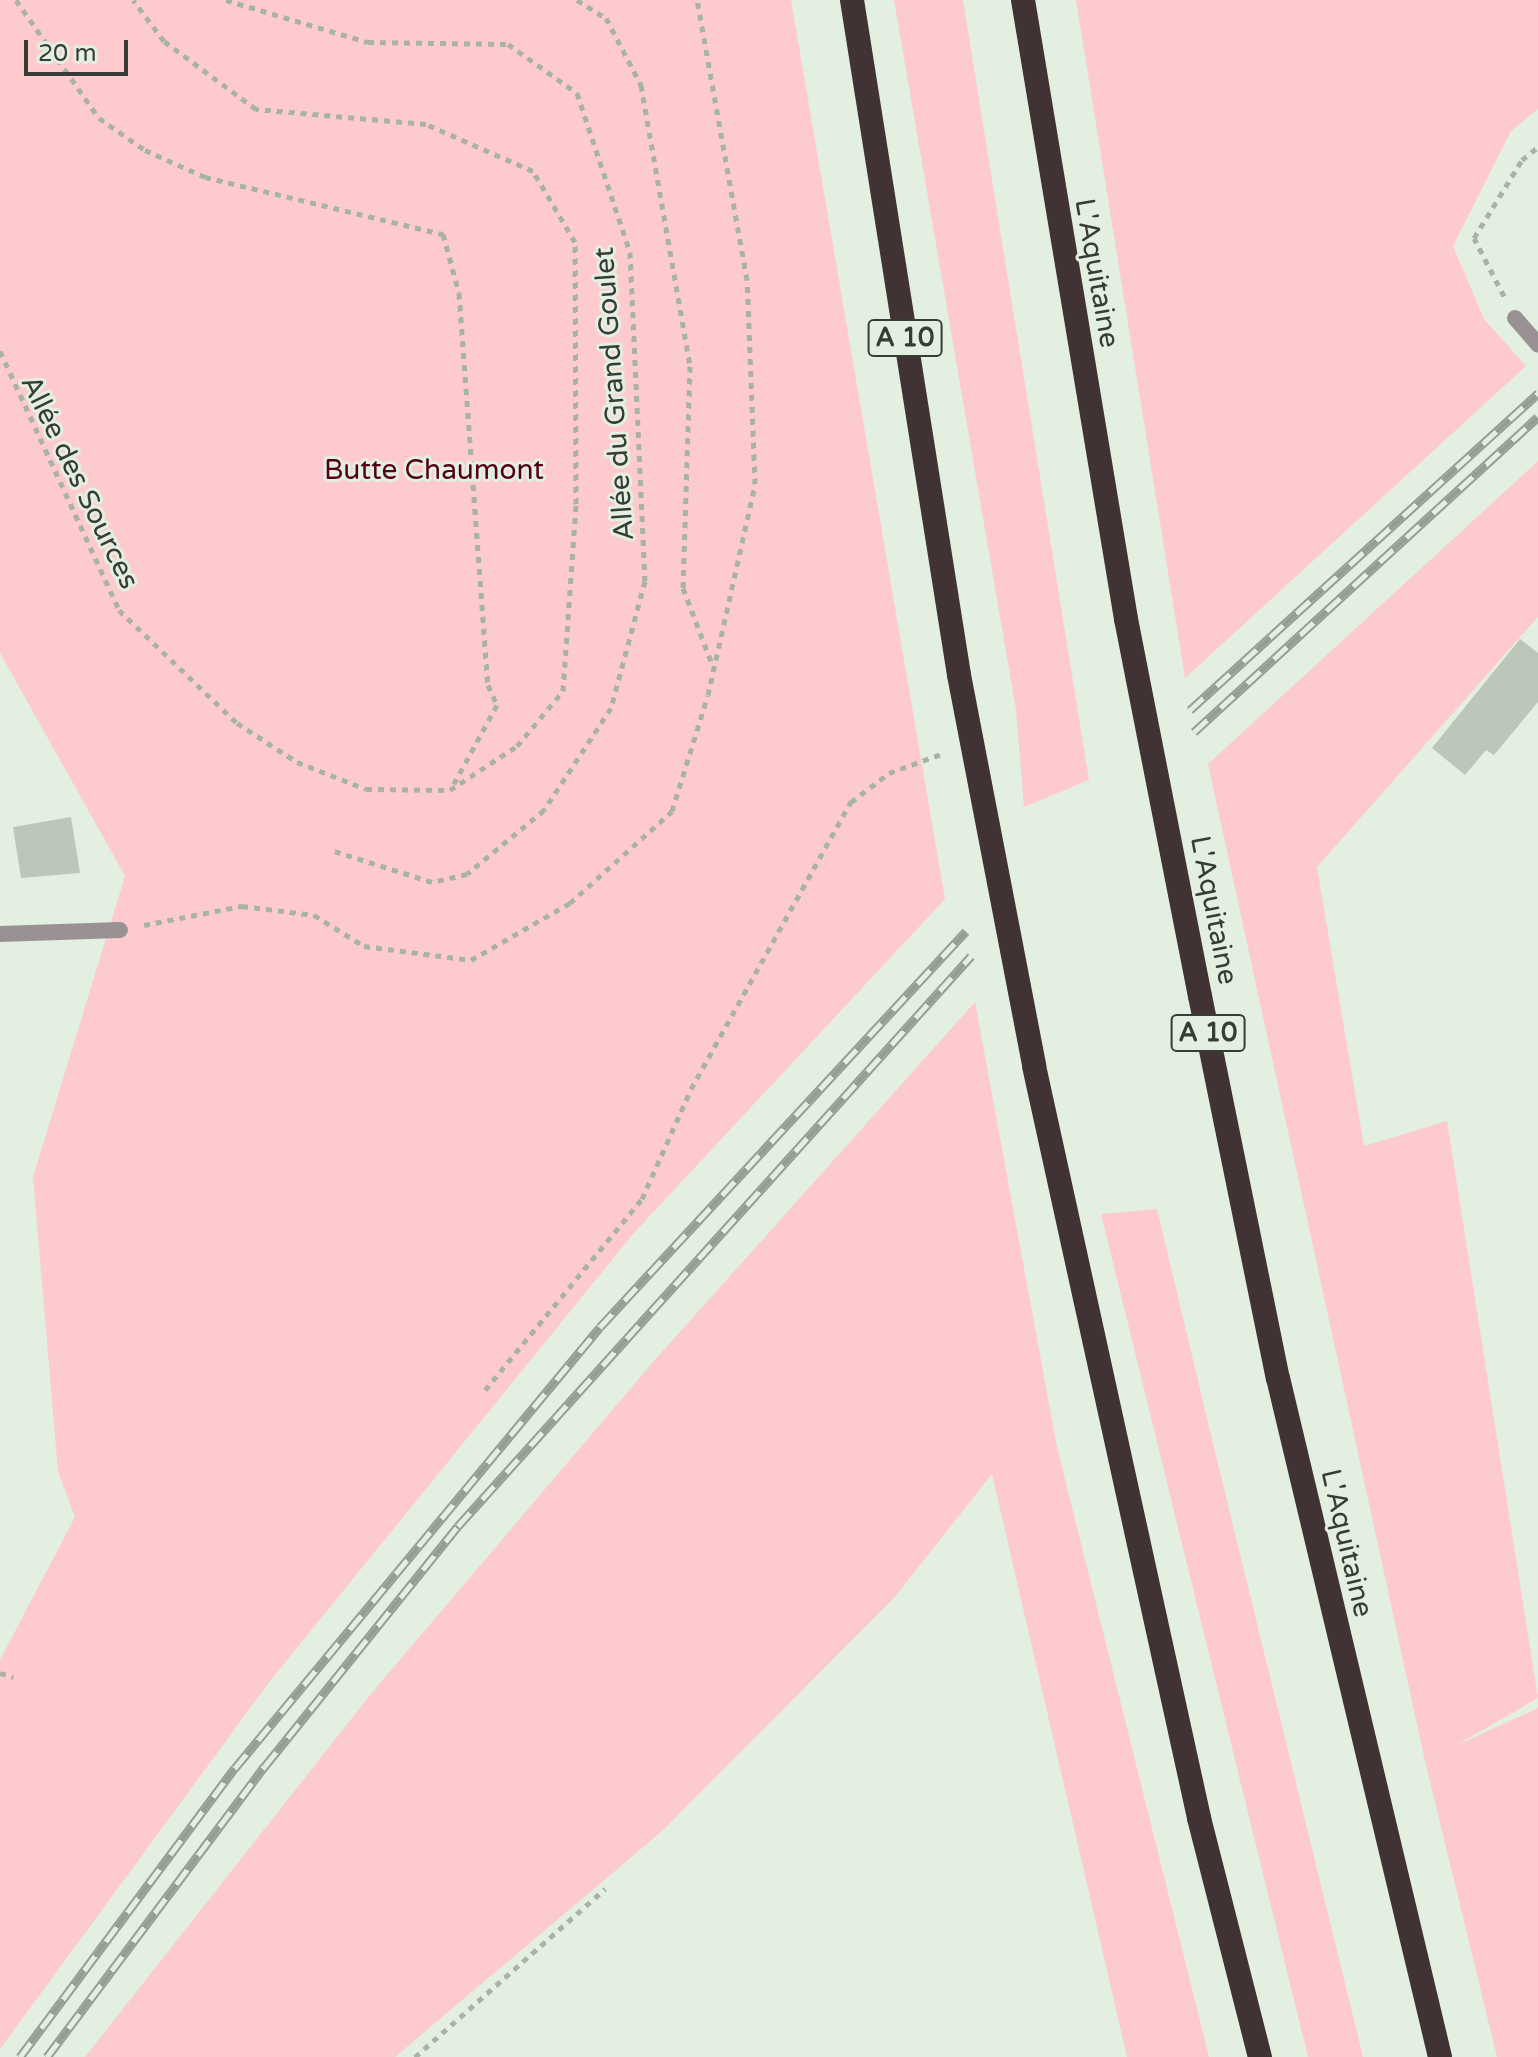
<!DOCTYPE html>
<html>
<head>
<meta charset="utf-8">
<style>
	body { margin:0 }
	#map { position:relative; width:1538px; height:2057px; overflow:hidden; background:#e3efe1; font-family:"Varela Round",sans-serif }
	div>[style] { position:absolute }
	.green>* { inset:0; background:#fdcbcd }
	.building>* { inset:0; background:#bcc7ba }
	.path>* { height:5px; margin-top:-2.5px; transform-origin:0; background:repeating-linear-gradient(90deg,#a9b2a7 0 6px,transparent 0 12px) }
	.street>* { height:16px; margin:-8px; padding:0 8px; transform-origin:8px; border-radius:8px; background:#9a9292 }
	.highway>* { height:24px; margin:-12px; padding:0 12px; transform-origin:12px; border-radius:12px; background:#413333 }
	.rail>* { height:9px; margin-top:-4.5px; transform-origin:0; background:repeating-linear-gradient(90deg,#e3efe1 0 18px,#959e94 0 36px); box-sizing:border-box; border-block:2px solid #959e94 }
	span { translate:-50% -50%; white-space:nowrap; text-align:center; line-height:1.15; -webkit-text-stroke:6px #e3efe1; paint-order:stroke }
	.shield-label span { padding:2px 6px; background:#e3efe1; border:2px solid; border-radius:6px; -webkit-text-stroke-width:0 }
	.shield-label { font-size:26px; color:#383c37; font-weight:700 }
	.street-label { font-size:28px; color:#383c37 }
	.park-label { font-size:28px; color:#530016 }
	.scale { position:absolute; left:24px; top:40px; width:104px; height:36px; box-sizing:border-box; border:4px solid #383c37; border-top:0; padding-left:10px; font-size:24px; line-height:28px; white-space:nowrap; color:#383c37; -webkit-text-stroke:6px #e3efe1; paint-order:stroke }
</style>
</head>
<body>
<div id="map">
	<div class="green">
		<i style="clip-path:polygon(0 0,791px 0,945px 899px,633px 1234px,270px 1681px,0 2049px,0 1660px,75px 1517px,58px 1472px,33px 1177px,125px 876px,0 653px)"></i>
		<i style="clip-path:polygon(894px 0,963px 0,1089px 780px,1024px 807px,1016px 710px)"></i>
		<i style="clip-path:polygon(1076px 0,1538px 0,1538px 109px,1511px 131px,1453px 246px,1484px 319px,1526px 366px,1185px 678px)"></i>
		<i style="clip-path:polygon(1538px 461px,1538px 617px,1317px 867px,1364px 1146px,1447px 1121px,1538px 1698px,1455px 1746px,1538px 1708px,1538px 2057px,1497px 2057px,1425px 1761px,1208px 764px)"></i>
		<i style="clip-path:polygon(975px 1002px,1057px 1447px,1209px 2057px,1127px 2057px,992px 1474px,894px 1598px,661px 1832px,395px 2057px,85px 2057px,370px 1695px,653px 1362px)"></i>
		<i style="clip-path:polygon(1157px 1209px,1210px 1431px,1363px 2057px,1308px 2057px,1101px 1214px)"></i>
	</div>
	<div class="building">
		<i style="clip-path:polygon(1520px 639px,1538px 653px,1538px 702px,1494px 755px,1486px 750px,1465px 775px,1432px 748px)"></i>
		<i style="clip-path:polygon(71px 817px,80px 873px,21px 878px,13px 827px)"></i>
	</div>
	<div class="path">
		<i style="left:16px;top:0;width:144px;rotate:54.9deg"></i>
		<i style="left:99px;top:118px;width:56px;rotate:34.8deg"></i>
		<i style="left:145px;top:150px;width:66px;rotate:24.2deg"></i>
		<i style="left:205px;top:177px;width:245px;rotate:13.5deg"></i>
		<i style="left:443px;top:234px;width:61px;rotate:74.8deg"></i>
		<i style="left:459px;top:293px;width:393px;rotate:85.8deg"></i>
		<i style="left:488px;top:685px;width:22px;rotate:66deg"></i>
		<i style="left:497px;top:705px;width:96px;rotate:118.7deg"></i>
		<i style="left:226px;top:0;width:148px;rotate:16.5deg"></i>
		<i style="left:368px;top:42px;width:140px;rotate:0.8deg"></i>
		<i style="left:508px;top:44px;width:85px;rotate:35.4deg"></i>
		<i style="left:577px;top:93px;width:168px;rotate:71.6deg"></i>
		<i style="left:630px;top:252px;width:329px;rotate:87.4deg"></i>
		<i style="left:645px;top:581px;width:131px;rotate:105deg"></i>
		<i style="left:611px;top:708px;width:122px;rotate:123.3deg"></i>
		<i style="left:544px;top:810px;width:100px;rotate:140.3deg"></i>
		<i style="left:467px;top:874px;width:36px;rotate:167deg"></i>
		<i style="left:432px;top:882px;width:103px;rotate:-162.4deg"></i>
		<i style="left:577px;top:0;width:34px;rotate:32deg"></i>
		<i style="left:606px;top:18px;width:76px;rotate:62.4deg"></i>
		<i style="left:641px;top:85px;width:285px;rotate:80.1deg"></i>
		<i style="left:690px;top:366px;width:222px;rotate:91.8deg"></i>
		<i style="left:683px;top:588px;width:87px;rotate:69.1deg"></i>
		<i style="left:1504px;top:296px;width:65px;rotate:-117.3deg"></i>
		<i style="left:1474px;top:238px;width:92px;rotate:-58.4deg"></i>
		<i style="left:1522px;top:160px;width:21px;rotate:-39deg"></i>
		<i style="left:0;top:351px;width:285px;rotate:65.3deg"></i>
		<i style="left:119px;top:610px;width:163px;rotate:43.8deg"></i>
		<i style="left:237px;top:723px;width:72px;rotate:33deg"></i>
		<i style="left:297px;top:762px;width:74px;rotate:21.4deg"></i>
		<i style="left:366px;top:789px;width:84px;rotate:0.7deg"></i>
		<i style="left:450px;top:790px;width:80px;rotate:-33.3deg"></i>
		<i style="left:517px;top:746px;width:72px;rotate:-50.1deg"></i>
		<i style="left:563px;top:691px;width:187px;rotate:-86deg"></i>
		<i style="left:576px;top:504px;width:262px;rotate:-90.2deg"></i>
		<i style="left:575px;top:242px;width:82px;rotate:-120.6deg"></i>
		<i style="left:533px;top:171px;width:117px;rotate:-156.3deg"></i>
		<i style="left:426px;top:124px;width:171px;rotate:-175deg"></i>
		<i style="left:256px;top:109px;width:114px;rotate:-143.5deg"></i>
		<i style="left:164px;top:41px;width:51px;rotate:-127.1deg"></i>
		<i style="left:144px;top:925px;width:100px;rotate:-11deg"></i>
		<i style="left:242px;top:906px;width:73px;rotate:7.1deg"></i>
		<i style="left:314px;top:915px;width:59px;rotate:31.8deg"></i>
		<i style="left:364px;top:946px;width:108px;rotate:7.5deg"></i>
		<i style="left:471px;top:960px;width:114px;rotate:-29.9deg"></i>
		<i style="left:570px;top:903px;width:137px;rotate:-42deg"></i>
		<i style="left:672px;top:811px;width:121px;rotate:-72.8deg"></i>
		<i style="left:708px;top:695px;width:216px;rotate:-77.4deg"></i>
		<i style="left:755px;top:484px;width:204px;rotate:-92.2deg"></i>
		<i style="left:747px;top:280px;width:284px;rotate:-100.1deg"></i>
		<i style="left:485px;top:1390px;width:247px;rotate:-50.6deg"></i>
		<i style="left:642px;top:1199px;width:120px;rotate:-66deg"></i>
		<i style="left:691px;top:1089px;width:329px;rotate:-60.9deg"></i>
		<i style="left:851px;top:802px;width:48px;rotate:-37.3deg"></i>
		<i style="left:889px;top:773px;width:59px;rotate:-20deg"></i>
		<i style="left:0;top:1673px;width:14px;rotate:17deg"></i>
		<i style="left:415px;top:2057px;width:254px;rotate:-41.5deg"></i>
	</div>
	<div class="street">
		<i style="left:1515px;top:318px;width:35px;rotate:49deg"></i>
		<i style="left:0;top:934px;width:120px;rotate:-1.9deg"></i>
	</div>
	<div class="highway">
		<i style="left:852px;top:0;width:683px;rotate:80.99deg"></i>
		<i style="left:959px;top:675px;width:398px;rotate:79.1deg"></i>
		<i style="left:1034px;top:1066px;width:770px;rotate:77.62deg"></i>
		<i style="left:1199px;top:1818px;width:247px;rotate:75.7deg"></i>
		<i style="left:1023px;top:0;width:628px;rotate:80.55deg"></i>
		<i style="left:1126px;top:619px;width:384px;rotate:78.9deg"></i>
		<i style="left:1200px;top:996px;width:390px;rotate:78.5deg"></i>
		<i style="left:1278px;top:1378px;width:698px;rotate:76.58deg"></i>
	</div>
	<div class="rail">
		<i style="left:1190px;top:710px;width:471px;rotate:-42.3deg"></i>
		<i style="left:1194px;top:732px;width:466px;rotate:-42.5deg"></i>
		<i style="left:20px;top:2057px;width:360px;rotate:-53.4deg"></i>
		<i style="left:235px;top:1768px;width:572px;rotate:-50.39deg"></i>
		<i style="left:600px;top:1327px;width:539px;rotate:-47.25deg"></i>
		<i style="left:47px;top:2057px;width:364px;rotate:-53.2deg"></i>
		<i style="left:265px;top:1766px;width:308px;rotate:-51.2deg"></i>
		<i style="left:458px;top:1526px;width:767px;rotate:-48.01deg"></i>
	</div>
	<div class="shield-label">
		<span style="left:905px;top:338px">A 10</span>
		<span style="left:1208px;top:1033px">A 10</span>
	</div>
	<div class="street-label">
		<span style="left:1097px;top:273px;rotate:80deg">L'Aquitaine</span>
		<span style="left:614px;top:394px;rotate:-94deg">Allée du Grand Goulet</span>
		<span style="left:80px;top:482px;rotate:64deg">Allée des Sources</span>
		<span style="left:1214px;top:910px;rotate:79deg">L'Aquitaine</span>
		<span style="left:1347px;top:1543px;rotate:77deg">L'Aquitaine</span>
	</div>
	<div class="park-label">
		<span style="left:434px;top:470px">Butte Chaumont</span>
	</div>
	<div class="scale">20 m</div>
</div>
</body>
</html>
